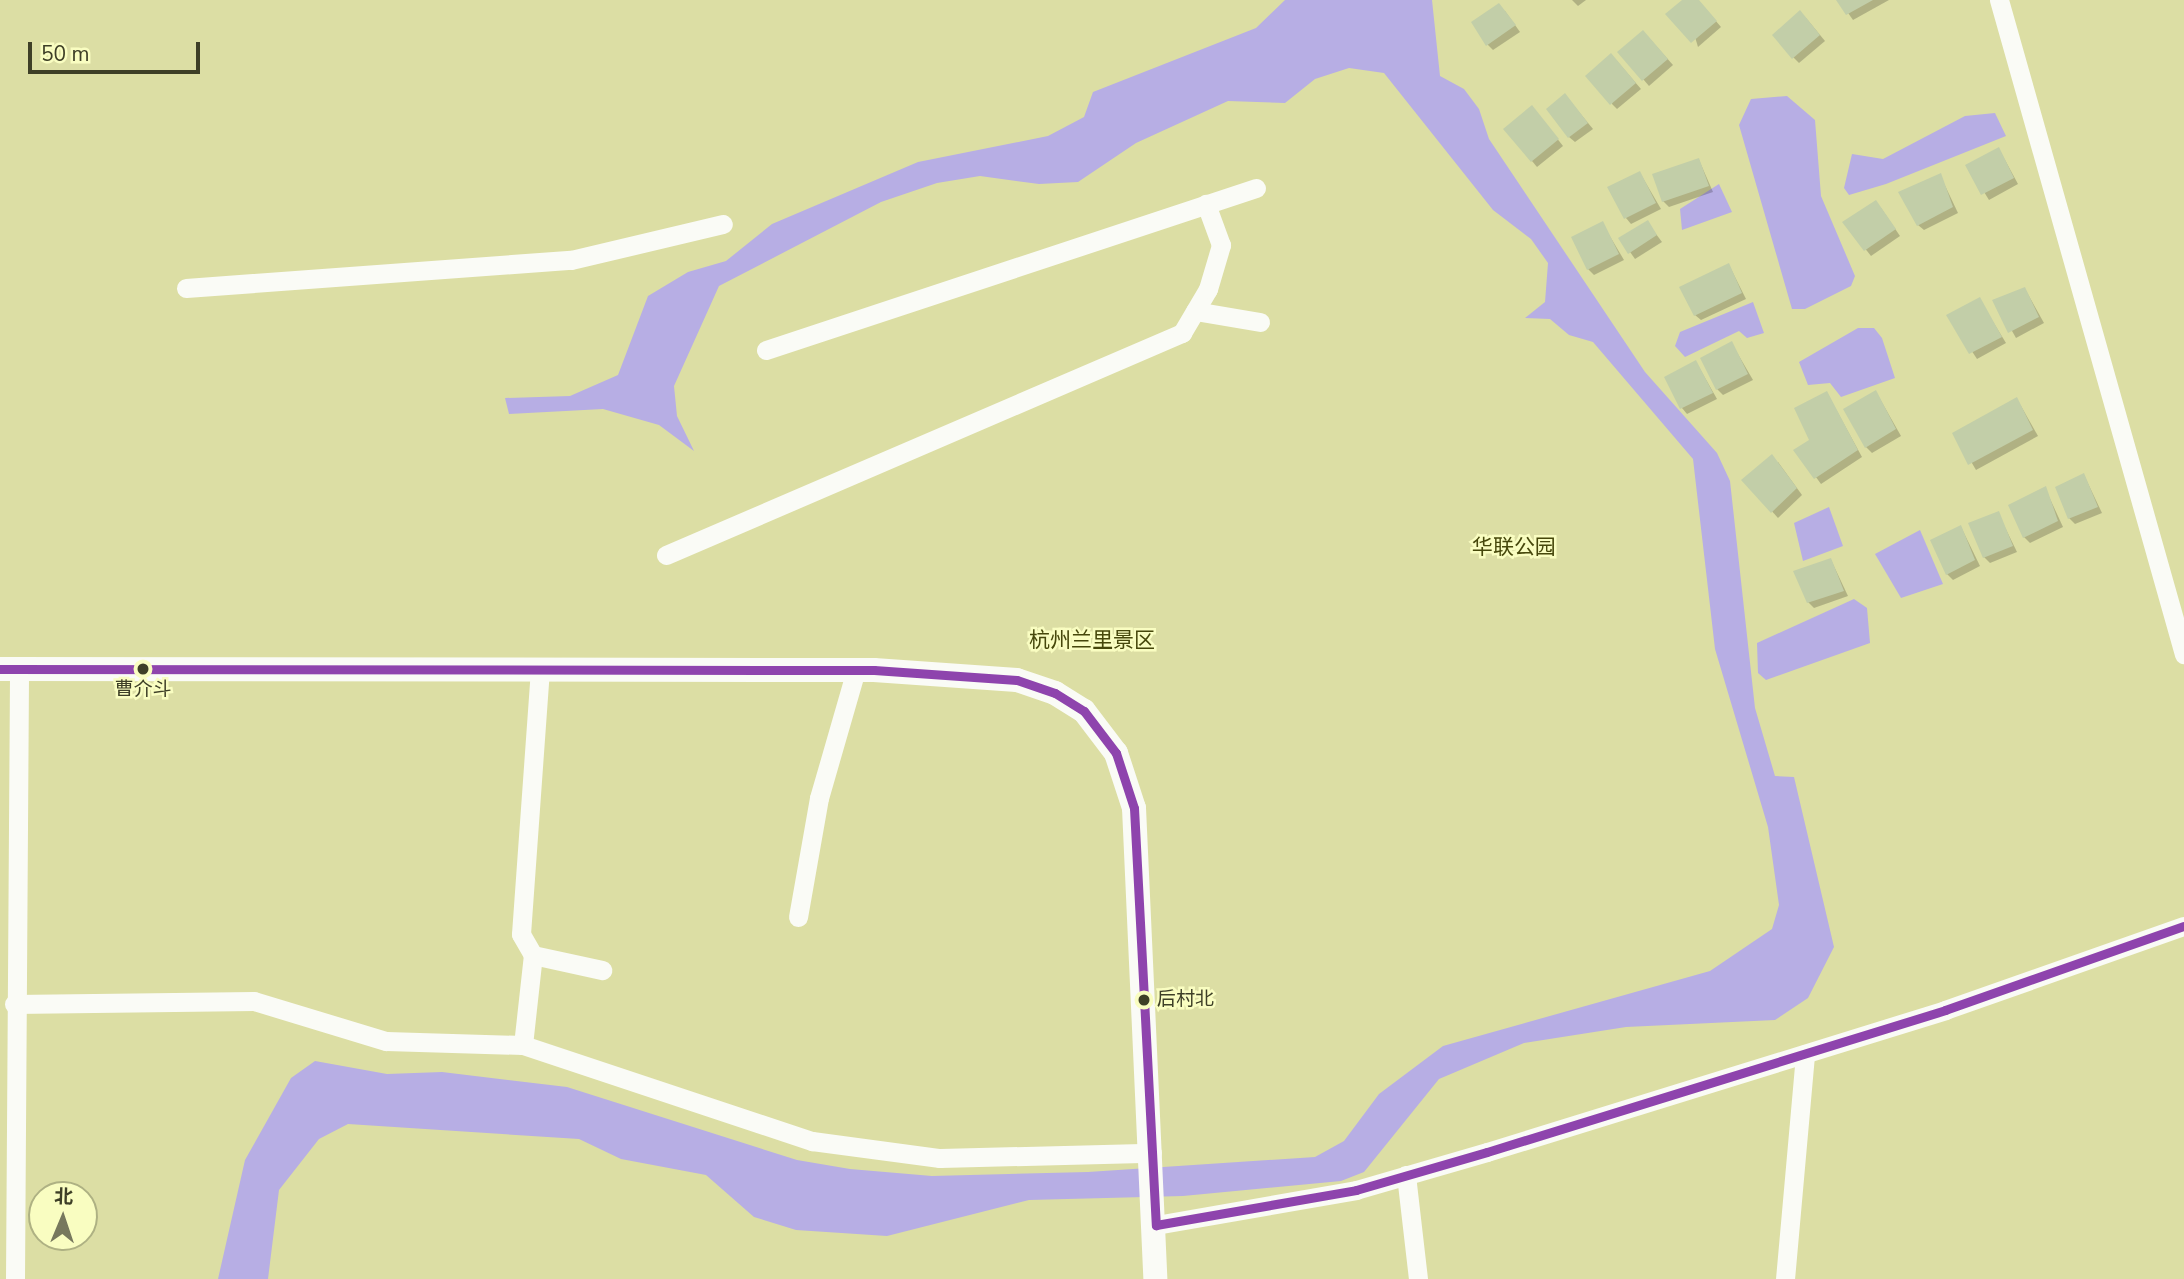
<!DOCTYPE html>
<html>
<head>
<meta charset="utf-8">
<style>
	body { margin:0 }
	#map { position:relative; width:2184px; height:1279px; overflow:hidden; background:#e0e2c2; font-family:"Nunito Sans","Noto Sans SC",sans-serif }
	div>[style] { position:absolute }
	.green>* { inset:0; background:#dcdea4 }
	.water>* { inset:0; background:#b7aee4 }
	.shadow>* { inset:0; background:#0003 }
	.building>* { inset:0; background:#c2cea8 }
	.minor>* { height:19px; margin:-9.5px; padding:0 9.5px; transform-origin:9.5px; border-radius:9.5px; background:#fafbf6 }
	.tertiary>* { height:24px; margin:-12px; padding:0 12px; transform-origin:12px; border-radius:12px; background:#fafbf6 }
	.bus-1>* { height:9px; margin:-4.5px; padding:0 4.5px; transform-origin:4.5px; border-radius:4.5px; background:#8e44ad }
	.dots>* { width:19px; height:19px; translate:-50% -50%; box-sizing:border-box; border:4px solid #f9fdc1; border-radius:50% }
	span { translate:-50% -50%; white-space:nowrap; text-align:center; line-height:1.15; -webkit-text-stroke:5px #f9fdc1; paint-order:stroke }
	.bus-label { font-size:19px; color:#3e3f27 }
	.left { translate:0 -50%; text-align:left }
	.park-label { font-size:21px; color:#46470b }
	.north { position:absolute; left:28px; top:1181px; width:70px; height:70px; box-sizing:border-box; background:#f9fdc1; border:2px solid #aeb183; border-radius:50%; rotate:2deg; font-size:19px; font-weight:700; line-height:28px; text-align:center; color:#3e3f27 }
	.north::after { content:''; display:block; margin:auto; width:24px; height:32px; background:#77785d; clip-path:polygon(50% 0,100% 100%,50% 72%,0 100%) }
	.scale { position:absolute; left:28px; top:42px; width:172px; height:32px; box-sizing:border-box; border:4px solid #3e3f27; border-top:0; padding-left:9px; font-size:21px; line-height:24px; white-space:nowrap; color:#3e3f27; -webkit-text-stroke:5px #f9fdc1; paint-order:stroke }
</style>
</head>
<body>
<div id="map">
	<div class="green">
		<i style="clip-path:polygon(evenodd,0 0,2184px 0,2184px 1279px,0 1279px,0 0,42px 1195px,84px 1195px,84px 1237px,42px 1237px,42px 1195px)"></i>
	</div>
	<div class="water">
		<i style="clip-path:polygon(1285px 0,1432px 0,1440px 76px,1464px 89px,1479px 109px,1489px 139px,1645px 372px,1717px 453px,1730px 481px,1755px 708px,1775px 776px,1794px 777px,1834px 947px,1808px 998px,1775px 1020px,1626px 1027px,1524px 1043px,1439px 1079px,1364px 1172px,1341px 1181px,1183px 1196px,1029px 1200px,887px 1236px,796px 1230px,754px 1217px,706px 1175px,621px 1159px,579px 1139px,348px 1124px,319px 1139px,279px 1190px,268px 1279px,218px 1279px,245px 1160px,291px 1078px,315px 1061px,387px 1074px,442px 1072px,567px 1087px,797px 1160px,850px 1169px,932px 1176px,1088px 1172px,1315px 1157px,1344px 1141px,1379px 1094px,1443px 1046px,1710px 971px,1772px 929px,1779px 905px,1768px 827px,1715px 649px,1693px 459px,1593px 342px,1569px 335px,1550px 319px,1525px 318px,1545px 302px,1548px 263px,1531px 239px,1493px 210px,1384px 73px,1349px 68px,1315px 79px,1285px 103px,1228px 101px,1136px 143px,1078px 182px,1039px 184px,980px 176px,937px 183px,881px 202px,719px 286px,674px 386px,677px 416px,694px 451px,659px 425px,603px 409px,509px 414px,505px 398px,570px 396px,618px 375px,648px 296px,688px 272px,726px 261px,772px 224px,918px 162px,1048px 136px,1084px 117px,1093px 92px,1256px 28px)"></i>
		<i style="clip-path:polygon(1787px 96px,1815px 120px,1821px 196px,1855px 276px,1851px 286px,1805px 309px,1792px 309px,1739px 125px,1751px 99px)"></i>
		<i style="clip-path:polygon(1995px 113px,2006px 136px,1886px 184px,1849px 195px,1844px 188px,1852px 154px,1883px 159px,1965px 116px)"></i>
		<i style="clip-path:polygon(1719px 184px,1732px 212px,1682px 230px,1680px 209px)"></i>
		<i style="clip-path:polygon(1753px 302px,1764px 333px,1747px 338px,1739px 331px,1685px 357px,1675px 346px,1680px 332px)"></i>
		<i style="clip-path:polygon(1858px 328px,1874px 328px,1882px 338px,1895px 378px,1841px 397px,1830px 383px,1808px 385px,1799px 362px)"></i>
		<i style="clip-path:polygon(1829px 507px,1843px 546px,1803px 561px,1794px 523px)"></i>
		<i style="clip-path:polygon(1920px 530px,1943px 584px,1901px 598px,1875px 554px)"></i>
		<i style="clip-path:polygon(1854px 599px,1867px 608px,1870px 643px,1766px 680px,1758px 673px,1757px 643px)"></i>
	</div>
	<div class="shadow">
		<i style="clip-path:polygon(1572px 0,1586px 0,1578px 6px)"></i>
		<i style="clip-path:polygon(1684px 0,1698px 0,1721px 27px,1698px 47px)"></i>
		<i style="clip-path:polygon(1839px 0,1889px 0,1853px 20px)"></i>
		<i style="clip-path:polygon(1505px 11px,1520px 32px,1493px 50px,1487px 44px)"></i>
		<i style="clip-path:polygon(1806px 18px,1825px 41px,1799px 63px,1793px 57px)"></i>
		<i style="clip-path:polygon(1649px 38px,1673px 65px,1649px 86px,1620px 52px)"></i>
		<i style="clip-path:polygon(1617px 61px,1641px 89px,1617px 109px,1612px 104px)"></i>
		<i style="clip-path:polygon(1565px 95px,1593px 129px,1575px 142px,1569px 137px)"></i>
		<i style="clip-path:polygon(1537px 113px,1563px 146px,1537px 167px,1532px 161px)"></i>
		<i style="clip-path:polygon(1999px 149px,2018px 184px,1989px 200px,1968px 166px)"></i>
		<i style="clip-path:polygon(1699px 160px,1713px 192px,1669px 207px,1663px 201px)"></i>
		<i style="clip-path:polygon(1640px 173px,1661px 209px,1631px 224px,1626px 218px)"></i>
		<i style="clip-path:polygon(1940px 175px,1958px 213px,1924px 230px,1918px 225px)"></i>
		<i style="clip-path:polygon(1881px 208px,1900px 236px,1871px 256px,1845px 223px)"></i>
		<i style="clip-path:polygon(1647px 222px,1662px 242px,1635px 259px,1621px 239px)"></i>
		<i style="clip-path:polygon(1602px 223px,1624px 260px,1594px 275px,1588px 269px)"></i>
		<i style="clip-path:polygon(1729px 265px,1746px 299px,1701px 320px,1695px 315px)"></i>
		<i style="clip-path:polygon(2025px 289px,2044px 323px,2016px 338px,1995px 301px)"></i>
		<i style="clip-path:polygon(1979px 299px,2006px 343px,1977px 359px,1949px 316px)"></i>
		<i style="clip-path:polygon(1732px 344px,1753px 380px,1723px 395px,1717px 389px)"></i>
		<i style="clip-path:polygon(1696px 362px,1717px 399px,1687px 414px,1682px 408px)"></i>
		<i style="clip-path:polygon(1876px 392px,1901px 436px,1872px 453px,1866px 447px)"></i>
		<i style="clip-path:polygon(1827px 393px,1862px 457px,1821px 484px,1796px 450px,1811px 440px)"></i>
		<i style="clip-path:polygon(2017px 399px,2038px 436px,1976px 470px,1955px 434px)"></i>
		<i style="clip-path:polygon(1778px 462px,1802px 495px,1778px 518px,1744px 480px)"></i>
		<i style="clip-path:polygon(2084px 475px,2102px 513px,2075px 524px,2069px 518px)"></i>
		<i style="clip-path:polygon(2045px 488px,2063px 527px,2030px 543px,2024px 537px)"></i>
		<i style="clip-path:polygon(1998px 513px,2017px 552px,1990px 563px,1984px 557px)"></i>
		<i style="clip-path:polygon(1961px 527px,1980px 566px,1953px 580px,1947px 574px)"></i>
		<i style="clip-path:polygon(1831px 560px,1848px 596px,1814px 608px,1808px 602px)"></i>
	</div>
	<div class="building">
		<i style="clip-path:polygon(1682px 0,1699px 0,1717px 21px,1691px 43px,1665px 14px)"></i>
		<i style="clip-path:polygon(1836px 0,1873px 0,1846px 15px)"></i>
		<i style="clip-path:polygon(1499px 3px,1516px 25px,1486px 46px,1471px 22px)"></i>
		<i style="clip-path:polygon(1800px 10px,1820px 35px,1792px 59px,1772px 35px)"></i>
		<i style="clip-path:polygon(1643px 30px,1668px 59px,1642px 81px,1617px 52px)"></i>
		<i style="clip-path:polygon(1611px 53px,1636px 83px,1610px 105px,1585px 76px)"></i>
		<i style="clip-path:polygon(1565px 93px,1588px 123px,1568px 138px,1546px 109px)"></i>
		<i style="clip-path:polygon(1532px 105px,1559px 139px,1531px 162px,1503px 129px)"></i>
		<i style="clip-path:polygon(1999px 147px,2014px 178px,1981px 195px,1965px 165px)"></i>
		<i style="clip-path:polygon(1699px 158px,1709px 186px,1662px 202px,1652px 174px)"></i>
		<i style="clip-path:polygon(1640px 171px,1656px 203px,1624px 219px,1607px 187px)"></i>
		<i style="clip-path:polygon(1941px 173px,1953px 207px,1917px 226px,1898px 192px)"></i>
		<i style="clip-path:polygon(1876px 200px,1896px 229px,1864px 251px,1842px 222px)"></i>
		<i style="clip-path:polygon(1648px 220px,1657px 235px,1628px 254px,1618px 238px)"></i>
		<i style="clip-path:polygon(1603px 221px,1619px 254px,1587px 270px,1571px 237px)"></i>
		<i style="clip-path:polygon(1729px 263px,1742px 293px,1694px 316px,1679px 287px)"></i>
		<i style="clip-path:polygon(2025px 287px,2039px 317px,2008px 333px,1992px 300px)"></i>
		<i style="clip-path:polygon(1980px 297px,2002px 337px,1969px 354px,1946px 315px)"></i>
		<i style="clip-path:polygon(1732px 341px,1748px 374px,1716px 390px,1700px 358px)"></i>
		<i style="clip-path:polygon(1696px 360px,1713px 393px,1680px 409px,1664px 377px)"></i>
		<i style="clip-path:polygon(1876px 390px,1896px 429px,1865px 448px,1843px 409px)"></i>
		<i style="clip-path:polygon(1827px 391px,1858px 450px,1814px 479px,1793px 450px,1809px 440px,1794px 408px)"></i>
		<i style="clip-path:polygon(2017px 397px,2033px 430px,1968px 465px,1952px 433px)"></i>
		<i style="clip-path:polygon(1772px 454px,1797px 488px,1771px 513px,1741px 480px)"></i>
		<i style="clip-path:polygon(2084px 473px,2098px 507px,2068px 519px,2055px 487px)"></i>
		<i style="clip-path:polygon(2046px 486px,2058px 521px,2023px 538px,2008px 505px)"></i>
		<i style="clip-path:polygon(1999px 511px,2013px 546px,1983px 558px,1968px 523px)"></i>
		<i style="clip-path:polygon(1961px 525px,1975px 560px,1946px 575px,1930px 540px)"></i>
		<i style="clip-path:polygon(1831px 558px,1844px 591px,1807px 603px,1793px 571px)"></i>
	</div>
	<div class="minor">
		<i style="left:1999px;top:0;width:680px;rotate:74.21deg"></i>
		<i style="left:186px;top:288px;width:386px;rotate:-4.2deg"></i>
		<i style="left:571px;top:260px;width:156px;rotate:-13.3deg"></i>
		<i style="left:1195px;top:311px;width:66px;rotate:9.6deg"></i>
		<i style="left:766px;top:350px;width:516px;rotate:-18.29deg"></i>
		<i style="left:666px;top:555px;width:562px;rotate:-23.28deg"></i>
		<i style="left:1182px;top:333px;width:51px;rotate:-59.4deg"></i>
		<i style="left:1208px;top:289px;width:46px;rotate:-73.5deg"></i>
		<i style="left:1221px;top:245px;width:44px;rotate:-110.1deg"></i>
		<i style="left:798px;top:917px;width:121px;rotate:-80deg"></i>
		<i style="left:819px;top:798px;width:133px;rotate:-73.9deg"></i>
		<i style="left:533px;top:955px;width:71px;rotate:12.3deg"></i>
		<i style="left:14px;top:1004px;width:240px;rotate:-0.7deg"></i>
		<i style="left:254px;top:1001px;width:138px;rotate:16.9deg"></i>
		<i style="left:386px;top:1041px;width:137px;rotate:1.7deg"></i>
		<i style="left:523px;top:1045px;width:305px;rotate:18.4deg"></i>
		<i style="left:812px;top:1141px;width:129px;rotate:7.6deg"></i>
		<i style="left:940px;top:1158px;width:212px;rotate:-1.4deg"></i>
		<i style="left:523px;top:1045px;width:91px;rotate:-83.7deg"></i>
		<i style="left:533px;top:955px;width:24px;rotate:-120deg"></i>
		<i style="left:521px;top:934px;width:265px;rotate:-85.9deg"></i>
		<i style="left:1406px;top:1175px;width:105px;rotate:83.4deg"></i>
		<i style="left:1156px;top:1225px;width:203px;rotate:-9.9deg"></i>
		<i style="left:1356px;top:1190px;width:136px;rotate:-16.2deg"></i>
		<i style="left:1487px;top:1152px;width:480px;rotate:-17.2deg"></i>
		<i style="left:1945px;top:1010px;width:253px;rotate:-19.4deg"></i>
		<i style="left:15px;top:1279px;width:610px;rotate:-89.62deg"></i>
		<i style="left:1785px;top:1279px;width:226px;rotate:-84.9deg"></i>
	</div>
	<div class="tertiary">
		<i style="left:0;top:669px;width:874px;rotate:0.07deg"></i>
		<i style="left:874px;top:670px;width:143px;rotate:4deg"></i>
		<i style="left:1017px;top:680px;width:40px;rotate:18.9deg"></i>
		<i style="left:1055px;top:693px;width:34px;rotate:32deg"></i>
		<i style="left:1084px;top:711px;width:53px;rotate:52.7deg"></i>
		<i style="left:1116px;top:753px;width:58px;rotate:71.9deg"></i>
		<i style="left:1134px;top:808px;width:471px;rotate:87.4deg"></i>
	</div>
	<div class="bus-1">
		<i style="left:0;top:669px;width:874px;rotate:0.07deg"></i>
		<i style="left:874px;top:670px;width:143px;rotate:4deg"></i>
		<i style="left:1017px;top:680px;width:40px;rotate:18.9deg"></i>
		<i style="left:1055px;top:693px;width:34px;rotate:32deg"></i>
		<i style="left:1084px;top:711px;width:53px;rotate:52.7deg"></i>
		<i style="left:1116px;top:753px;width:58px;rotate:71.9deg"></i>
		<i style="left:1134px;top:808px;width:418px;rotate:87deg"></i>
		<i style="left:1156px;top:1225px;width:203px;rotate:-9.9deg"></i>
		<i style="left:1356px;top:1190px;width:136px;rotate:-16.2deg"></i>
		<i style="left:1487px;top:1152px;width:480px;rotate:-17.2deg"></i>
		<i style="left:1945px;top:1010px;width:253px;rotate:-19.4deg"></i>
	</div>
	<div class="dots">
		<i style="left:143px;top:669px;background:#3e3f27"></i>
		<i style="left:1144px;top:1000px;background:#3e3f27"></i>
	</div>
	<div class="bus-label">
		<span style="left:143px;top:690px">曹介斗</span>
		<span class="left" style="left:1157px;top:1000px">后村北</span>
	</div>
	<div class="park-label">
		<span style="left:1514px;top:547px">华联公园</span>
		<span style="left:1092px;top:640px">杭州兰里景区</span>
	</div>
	<div class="north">北</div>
	<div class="scale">50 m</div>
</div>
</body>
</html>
